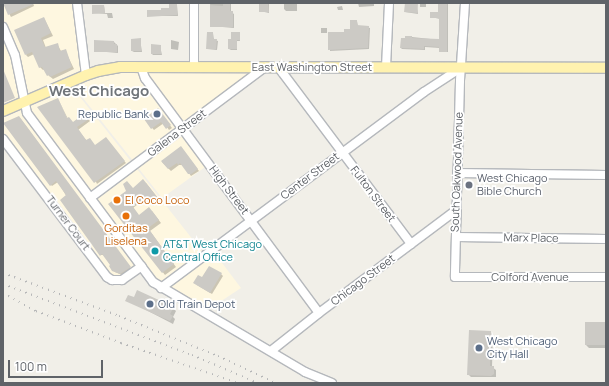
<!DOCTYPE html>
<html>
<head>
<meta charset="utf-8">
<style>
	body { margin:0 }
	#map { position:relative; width:609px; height:386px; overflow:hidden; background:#f1efe8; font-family:Manrope,sans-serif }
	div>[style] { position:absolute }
	.commercial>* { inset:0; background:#fef7e0 }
	.shadow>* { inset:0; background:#0003 }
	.building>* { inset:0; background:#cccac5 }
	.roads { filter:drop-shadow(1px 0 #b5b8bc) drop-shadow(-1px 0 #b5b8bc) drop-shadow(0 1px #b5b8bc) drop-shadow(0 -1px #b5b8bc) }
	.minor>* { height:8px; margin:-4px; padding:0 4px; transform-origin:4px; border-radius:4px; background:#fff }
	.major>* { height:10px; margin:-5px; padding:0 5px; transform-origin:5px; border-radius:5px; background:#fff2af }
	.rail>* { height:2px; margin-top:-1px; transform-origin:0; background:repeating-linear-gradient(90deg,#b6b7b8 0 1px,transparent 0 6px) }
	.dots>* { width:11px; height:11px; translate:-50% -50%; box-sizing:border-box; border:2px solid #fff; border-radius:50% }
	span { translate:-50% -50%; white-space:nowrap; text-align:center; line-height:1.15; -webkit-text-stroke:3.5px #fff; paint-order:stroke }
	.street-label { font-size:11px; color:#5f6368 }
	.service-label { font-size:11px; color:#4e5e75 }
	.right { translate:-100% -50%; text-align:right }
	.left { translate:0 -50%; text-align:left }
	.worship-label { font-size:11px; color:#5b616d }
	.food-label { font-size:11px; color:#c56008 }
	.culture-label { font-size:11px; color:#0d838f }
	.district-label { font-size:15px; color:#70757a; font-weight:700 }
	.frame { position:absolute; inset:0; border:4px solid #5f6368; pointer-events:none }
	.scale { position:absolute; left:8px; top:360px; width:95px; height:18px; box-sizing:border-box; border:2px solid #5f6368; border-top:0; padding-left:5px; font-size:12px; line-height:14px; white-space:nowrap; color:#5f6368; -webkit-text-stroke:3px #fff; paint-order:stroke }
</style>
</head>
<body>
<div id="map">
	<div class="commercial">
		<i style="clip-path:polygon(3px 3px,76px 3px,84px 74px,29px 97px,17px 54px,3px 21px)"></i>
		<i style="clip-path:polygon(3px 30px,26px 99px,3px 109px)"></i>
		<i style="clip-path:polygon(140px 69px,181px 129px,134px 162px,71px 83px,90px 75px)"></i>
		<i style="clip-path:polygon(143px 69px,260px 69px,183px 126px)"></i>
		<i style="clip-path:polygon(69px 83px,205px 255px,161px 288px,142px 266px,122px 280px,112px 280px,3px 136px,3px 111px)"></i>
		<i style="clip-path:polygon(182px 131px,208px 165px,162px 198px,136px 165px)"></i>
		<i style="clip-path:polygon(213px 251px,241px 288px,206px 311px,165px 288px)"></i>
	</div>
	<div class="shadow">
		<i style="clip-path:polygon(3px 3px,33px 3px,34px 6px,11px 17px)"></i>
		<i style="clip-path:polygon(210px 3px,231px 3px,231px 12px,234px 14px,234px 28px,211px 26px)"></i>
		<i style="clip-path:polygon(260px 3px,269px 3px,269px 13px,260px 11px)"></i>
		<i style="clip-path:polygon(284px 3px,297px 3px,297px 11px,286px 11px,284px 9px)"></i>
		<i style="clip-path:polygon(358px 3px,374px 3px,374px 6px,359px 7px)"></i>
		<i style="clip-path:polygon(420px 3px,426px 3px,426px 7px,420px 7px)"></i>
		<i style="clip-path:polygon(439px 3px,448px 4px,448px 52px,441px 52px,440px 48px,425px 47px,425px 50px,402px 49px,401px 48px,412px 37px,440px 40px,440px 19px,431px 17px,439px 13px)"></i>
		<i style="clip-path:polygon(177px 5px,178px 16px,148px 16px,170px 9px)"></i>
		<i style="clip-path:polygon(417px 5px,418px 14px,405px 12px)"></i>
		<i style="clip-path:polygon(104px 6px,105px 13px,112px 13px,113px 18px,108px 18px,107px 14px,93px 13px)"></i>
		<i style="clip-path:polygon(342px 6px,343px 10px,338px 10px,337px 7px)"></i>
		<i style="clip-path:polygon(44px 18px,53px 36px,43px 40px,46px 48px,57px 44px,61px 51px,65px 50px,74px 69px,53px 79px,48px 75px,45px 69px,43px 70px,40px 67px,34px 54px,28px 57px,26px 55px)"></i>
		<i style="clip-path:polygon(357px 21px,358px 26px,370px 28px,369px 49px,330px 51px,329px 33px,321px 33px,321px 28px,327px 28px,327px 33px,345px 33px,351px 30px)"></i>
		<i style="clip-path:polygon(213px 33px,214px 40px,218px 41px,217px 50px,207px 49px)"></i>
		<i style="clip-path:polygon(239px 33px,240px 41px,237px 41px,237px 50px,231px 50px,229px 49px)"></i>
		<i style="clip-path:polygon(140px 39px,142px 52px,134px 52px,132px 51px)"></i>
		<i style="clip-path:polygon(171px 40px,179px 42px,178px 50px,171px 49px)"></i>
		<i style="clip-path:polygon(114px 42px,118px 46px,118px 53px,95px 51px)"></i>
		<i style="clip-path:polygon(160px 46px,162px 55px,153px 55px,152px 54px)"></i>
		<i style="clip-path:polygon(58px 99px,68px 119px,73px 123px,86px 117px,90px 121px,78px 130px,87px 141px,95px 146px,107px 141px,126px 163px,97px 184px)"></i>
		<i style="clip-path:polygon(160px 112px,172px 128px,169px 130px,164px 123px,154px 130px,145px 120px)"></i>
		<i style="clip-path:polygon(20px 118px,131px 269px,122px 275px,115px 272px,104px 255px,101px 255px,58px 182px,52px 186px,51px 185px)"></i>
		<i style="clip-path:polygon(183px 150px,199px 171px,191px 176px,183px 165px,179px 165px,171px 171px,162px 162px)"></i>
		<i style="clip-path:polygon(146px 183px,160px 201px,153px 206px,146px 198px,133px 208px,139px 216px,152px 211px,161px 223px,150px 231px,176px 267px,165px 275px,110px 204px,133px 189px)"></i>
		<i style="clip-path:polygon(221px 274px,223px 276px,212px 294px,197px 285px)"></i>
		<i style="clip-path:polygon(127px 300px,173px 308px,176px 311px,173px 317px,175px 319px,173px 324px)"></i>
		<i style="clip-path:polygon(606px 323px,606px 376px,606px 348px,589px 348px,586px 345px)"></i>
		<i style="clip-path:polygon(490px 332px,493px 335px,492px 367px,496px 370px,496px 377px,471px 377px,468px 374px)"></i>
	</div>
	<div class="building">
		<i style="clip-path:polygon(3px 3px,36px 3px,8px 15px)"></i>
		<i style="clip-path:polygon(223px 3px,230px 3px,230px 11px,233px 11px,233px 27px,210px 27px,210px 5px,223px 6px)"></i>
		<i style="clip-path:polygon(259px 3px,268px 3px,269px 12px,259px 12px)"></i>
		<i style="clip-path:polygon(405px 3px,418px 4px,417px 13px,404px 12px)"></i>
		<i style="clip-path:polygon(438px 3px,447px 3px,447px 52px,439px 52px,439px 47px,424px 46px,424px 49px,400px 48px,401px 38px,405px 38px,405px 36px,412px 36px,412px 38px,439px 39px,439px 18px,430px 18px,430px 12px,438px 12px)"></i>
		<i style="clip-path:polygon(169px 4px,177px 4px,177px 15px,147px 17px,147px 10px,161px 10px,161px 8px,169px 8px)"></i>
		<i style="clip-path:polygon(92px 5px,104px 5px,105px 13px,92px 14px)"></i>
		<i style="clip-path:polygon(44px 17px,51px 33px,41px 38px,45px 47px,58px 43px,60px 51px,66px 49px,72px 67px,50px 77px,49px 75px,47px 76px,42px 67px,39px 68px,32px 52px,25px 55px,14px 30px)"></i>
		<i style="clip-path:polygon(350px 20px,357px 20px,357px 25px,369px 26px,368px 48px,328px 50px,328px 32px,344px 32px,344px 29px,350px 29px)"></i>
		<i style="clip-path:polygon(207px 32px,213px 32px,213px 39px,217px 39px,216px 49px,206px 49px)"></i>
		<i style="clip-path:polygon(231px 32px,240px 32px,240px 40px,237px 40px,237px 49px,228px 49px,228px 39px,231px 39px)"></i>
		<i style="clip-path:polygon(141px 38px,141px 51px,131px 51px,131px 39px)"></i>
		<i style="clip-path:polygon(94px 40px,114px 41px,114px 44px,117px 44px,117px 52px,94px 52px)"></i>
		<i style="clip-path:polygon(151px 44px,161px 45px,161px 54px,151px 54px)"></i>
		<i style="clip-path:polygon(3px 69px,15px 98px,3px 103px)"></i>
		<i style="clip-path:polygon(58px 98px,67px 118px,69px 117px,73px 122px,85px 113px,89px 119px,77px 127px,86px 140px,90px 138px,95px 145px,106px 137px,125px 161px,94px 183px,37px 107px)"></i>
		<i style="clip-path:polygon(158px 108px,171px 125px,166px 129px,161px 122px,151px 129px,144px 119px)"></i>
		<i style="clip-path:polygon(19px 116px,131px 267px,120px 274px,112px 271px,109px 266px,110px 265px,102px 254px,100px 256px,60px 200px,66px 195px,56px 181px,50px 186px,3px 123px)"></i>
		<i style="clip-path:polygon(181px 146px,198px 169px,191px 174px,188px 174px,180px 163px,178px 165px,177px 163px,168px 169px,161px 161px)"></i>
		<i style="clip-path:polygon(143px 179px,158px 198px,150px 204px,143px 196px,131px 204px,139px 215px,149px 207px,159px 220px,148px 228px,174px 264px,162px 273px,108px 204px,126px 191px,123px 184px,127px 181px,133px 188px)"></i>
		<i style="clip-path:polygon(209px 266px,222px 273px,210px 293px,193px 283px,198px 275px,202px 277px)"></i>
		<i style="clip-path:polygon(137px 290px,174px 307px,170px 314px,173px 316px,170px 321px,125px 301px,128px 295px,134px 297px)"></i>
		<i style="clip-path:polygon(585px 322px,606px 322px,606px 345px,585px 345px)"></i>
		<i style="clip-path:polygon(469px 330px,491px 331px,490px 366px,494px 366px,494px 374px,491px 376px,467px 375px)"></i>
	</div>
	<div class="roads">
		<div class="minor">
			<i style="left:77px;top:3px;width:73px;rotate:82.9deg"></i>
			<i style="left:194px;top:3px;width:65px;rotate:90deg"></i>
			<i style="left:465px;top:3px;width:78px;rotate:93.7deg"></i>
			<i style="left:460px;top:81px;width:196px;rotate:91.5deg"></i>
			<i style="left:455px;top:277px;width:151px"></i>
			<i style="left:3px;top:27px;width:30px;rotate:67deg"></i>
			<i style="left:15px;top:55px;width:59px;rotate:78.3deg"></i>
			<i style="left:27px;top:113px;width:211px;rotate:53.3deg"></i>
			<i style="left:153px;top:282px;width:177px;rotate:30.6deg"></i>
			<i style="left:305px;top:372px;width:29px;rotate:22deg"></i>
			<i style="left:141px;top:67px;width:12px;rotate:70deg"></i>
			<i style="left:145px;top:78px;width:292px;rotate:53.5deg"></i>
			<i style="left:386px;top:67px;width:64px;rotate:-87.3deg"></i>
			<i style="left:279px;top:68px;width:220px;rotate:53.1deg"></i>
			<i style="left:3px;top:139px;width:173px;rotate:53deg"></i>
			<i style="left:107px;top:277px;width:6px;rotate:31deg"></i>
			<i style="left:112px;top:280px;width:10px"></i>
			<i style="left:122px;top:280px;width:24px;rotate:-35deg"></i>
			<i style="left:457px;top:173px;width:149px;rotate:0.8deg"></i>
			<i style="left:90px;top:198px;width:219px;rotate:-36.8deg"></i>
			<i style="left:456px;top:237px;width:150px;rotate:0.8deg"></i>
			<i style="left:161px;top:288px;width:328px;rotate:-36.7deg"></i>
			<i style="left:424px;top:92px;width:45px;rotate:-33.3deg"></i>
			<i style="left:271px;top:351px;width:61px;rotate:-38.4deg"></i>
			<i style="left:319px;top:313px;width:171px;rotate:-36.9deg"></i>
		</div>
		<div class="major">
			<i style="left:3px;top:111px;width:90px;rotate:-23.4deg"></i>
			<i style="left:86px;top:75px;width:13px;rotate:-18deg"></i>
			<i style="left:98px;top:71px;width:22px;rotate:-10deg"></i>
			<i style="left:120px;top:67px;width:486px;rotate:0.1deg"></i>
		</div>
	</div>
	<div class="rail">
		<i style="left:3px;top:273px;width:124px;rotate:20.3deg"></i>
		<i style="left:119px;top:316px;width:107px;rotate:22deg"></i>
		<i style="left:218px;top:356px;width:64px;rotate:25deg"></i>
		<i style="left:3px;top:284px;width:202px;rotate:20.6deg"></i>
		<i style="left:192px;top:355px;width:72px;rotate:23deg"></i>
		<i style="left:3px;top:293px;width:38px;rotate:29deg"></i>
		<i style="left:36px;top:311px;width:91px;rotate:20.6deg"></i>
		<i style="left:121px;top:343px;width:124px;rotate:18.9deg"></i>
	</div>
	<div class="dots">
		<i style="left:157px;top:114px;background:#5c6f8a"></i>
		<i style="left:469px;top:185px;background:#6b7280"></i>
		<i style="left:117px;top:200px;background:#e8710a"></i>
		<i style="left:126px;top:216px;background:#e8710a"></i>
		<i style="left:155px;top:251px;background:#0f9aa8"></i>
		<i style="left:150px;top:304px;background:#5c6f8a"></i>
		<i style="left:479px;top:348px;background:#5c6f8a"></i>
	</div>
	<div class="street-label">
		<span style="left:312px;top:67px">East Washington Street</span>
		<span style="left:177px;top:133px;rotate:-37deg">Galena Street</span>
		<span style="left:457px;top:172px;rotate:-88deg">South Oakwood Avenue</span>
		<span style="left:310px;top:176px;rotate:-37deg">Center Street</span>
		<span style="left:229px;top:190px;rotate:53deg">High Street</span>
		<span style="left:373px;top:194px;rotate:53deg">Fulton Street</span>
		<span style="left:68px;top:223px;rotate:53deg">Turner Court</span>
		<span style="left:531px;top:238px;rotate:1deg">Marx Place</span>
		<span style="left:530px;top:277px">Colford Avenue</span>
		<span style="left:363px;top:280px;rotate:-37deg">Chicago Street</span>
	</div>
	<div class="service-label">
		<span class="right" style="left:149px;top:114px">Republic Bank</span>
		<span class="left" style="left:158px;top:304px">Old Train Depot</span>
		<span class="left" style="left:487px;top:348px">West Chicago<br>City Hall</span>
	</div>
	<div class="worship-label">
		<span class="left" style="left:477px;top:185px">West Chicago<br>Bible Church</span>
	</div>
	<div class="food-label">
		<span class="left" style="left:125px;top:200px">El Coco Loco</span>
		<span style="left:126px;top:235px">Gorditas<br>Liselena</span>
	</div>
	<div class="culture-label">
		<span class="left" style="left:163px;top:251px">AT&amp;T West Chicago<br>Central Office</span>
	</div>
	<div class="district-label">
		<span style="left:99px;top:91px">West Chicago</span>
	</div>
	<div class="frame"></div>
	<div class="scale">100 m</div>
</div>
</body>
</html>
